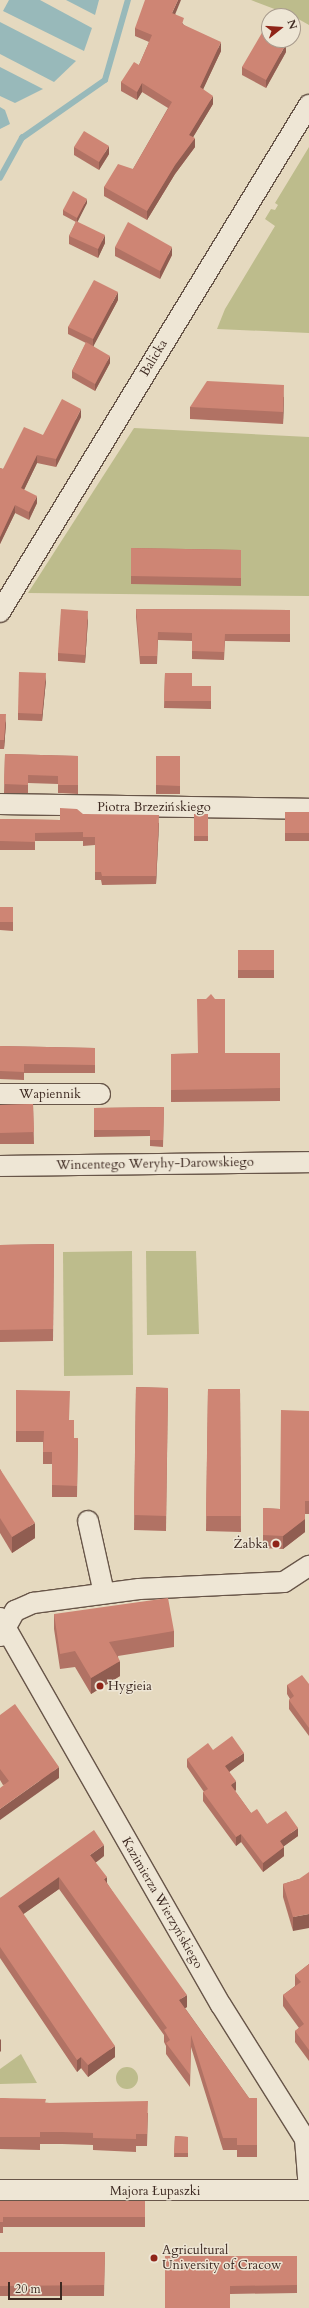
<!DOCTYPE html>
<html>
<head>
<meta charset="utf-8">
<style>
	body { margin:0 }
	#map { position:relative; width:309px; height:2308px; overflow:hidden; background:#e5d9bf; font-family:Cardo,serif }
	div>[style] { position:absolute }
	.green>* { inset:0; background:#bdbc8c }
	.round { border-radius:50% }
	.water>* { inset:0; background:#98b9ba }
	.stream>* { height:5.5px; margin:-2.75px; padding:0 2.75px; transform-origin:2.75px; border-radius:2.75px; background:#98b9ba }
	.roads { filter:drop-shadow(1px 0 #685649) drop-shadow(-1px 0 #685649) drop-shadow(0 1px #685649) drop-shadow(0 -1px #685649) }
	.minor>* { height:20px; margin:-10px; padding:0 10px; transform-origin:10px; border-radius:10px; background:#eee6d5 }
	.wall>* { inset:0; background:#b17264 }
	.shaded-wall>* { inset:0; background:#905d51 }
	.building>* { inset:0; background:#ce8574 }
	.dots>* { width:11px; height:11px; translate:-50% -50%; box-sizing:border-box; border:2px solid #eee6d5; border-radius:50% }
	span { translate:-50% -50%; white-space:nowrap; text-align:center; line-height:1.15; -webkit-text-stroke:3px #eee6d5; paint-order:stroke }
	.street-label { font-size:13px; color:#3e2a22 }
	.poi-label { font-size:13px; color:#3e2a22 }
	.right { translate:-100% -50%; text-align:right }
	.left { translate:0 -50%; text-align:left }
	.north { position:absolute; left:261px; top:8px; width:40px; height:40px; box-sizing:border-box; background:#eee6d5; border:1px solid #a89b8d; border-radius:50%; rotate:73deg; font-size:11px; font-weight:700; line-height:16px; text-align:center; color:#3e2a22 }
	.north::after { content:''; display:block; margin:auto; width:14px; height:18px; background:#8f2418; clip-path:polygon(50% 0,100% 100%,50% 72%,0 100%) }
	.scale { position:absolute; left:8px; top:2282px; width:54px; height:18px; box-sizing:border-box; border:2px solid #3e2a22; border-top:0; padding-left:5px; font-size:12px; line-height:14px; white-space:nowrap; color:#3e2a22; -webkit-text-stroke:3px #eee6d5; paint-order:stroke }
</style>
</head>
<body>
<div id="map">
	<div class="green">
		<i style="clip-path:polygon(251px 0,309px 0,309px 25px,293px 16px)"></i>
		<i style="clip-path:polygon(309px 147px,309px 333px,217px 329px,225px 309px,275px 226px,265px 219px,271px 209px,275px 210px,278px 205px,275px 203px)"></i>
		<i style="clip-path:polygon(134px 428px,309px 437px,309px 596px,28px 593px)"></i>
		<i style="clip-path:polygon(132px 1251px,133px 1375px,64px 1376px,63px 1252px)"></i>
		<i style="clip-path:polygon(146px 1251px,196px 1251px,199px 1334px,147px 1335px)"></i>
		<i style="clip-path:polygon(21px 2054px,37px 2083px,0 2084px,0 2069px)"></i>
		<i class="round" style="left:116px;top:2067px;width:22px;height:22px"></i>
	</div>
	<div class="water">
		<i style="clip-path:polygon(9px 0,40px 0,92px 28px,84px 51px,3px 11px)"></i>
		<i style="clip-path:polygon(66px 0,99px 0,95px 15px)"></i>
		<i style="clip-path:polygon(0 22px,76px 61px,54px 82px,0 54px)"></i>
		<i style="clip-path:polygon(0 67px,43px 89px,15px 103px,0 96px)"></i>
		<i style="clip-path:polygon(0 107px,5px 110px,10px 124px,0 129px)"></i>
	</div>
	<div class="stream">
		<i style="left:0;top:178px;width:46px;rotate:-61.2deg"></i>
		<i style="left:22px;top:138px;width:101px;rotate:-34.9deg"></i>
		<i style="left:105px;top:80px;width:83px;rotate:-74deg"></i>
	</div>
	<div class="roads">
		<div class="minor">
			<i style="left:0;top:612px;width:594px;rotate:-58.64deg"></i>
			<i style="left:0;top:804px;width:309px;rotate:0.9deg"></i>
			<i style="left:0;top:1094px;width:100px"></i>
			<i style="left:0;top:1166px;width:309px;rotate:-0.7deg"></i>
			<i style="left:88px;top:1521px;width:74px;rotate:77.5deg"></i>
			<i style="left:0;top:1618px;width:446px;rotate:60.3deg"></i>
			<i style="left:221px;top:2005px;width:158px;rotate:57.9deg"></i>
			<i style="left:305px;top:2139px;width:51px;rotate:85.5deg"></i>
			<i style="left:1px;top:1636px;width:29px;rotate:-61deg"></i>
			<i style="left:15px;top:1611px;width:20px;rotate:-24deg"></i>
			<i style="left:33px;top:1603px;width:107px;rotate:-7.5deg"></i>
			<i style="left:139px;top:1589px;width:145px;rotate:-2.8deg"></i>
			<i style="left:284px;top:1582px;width:30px;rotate:-33deg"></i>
			<i style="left:0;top:2190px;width:309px"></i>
		</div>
	</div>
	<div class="wall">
		<i style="clip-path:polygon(175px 14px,184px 25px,221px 51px,203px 89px,213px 104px,193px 137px,195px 147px,175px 174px,147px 220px,104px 196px,104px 187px,133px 169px,168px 108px,142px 92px,137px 100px,121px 91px,121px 82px,139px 65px,149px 42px,135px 36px,135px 28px)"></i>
		<i style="clip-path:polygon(286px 52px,266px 88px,242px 75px,242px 67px)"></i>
		<i style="clip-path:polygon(74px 147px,109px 154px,99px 170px,74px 155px)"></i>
		<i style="clip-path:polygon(87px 203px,77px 222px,105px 243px,98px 258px,69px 244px,69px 236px,76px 222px,63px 215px,63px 210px)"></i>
		<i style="clip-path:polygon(115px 247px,172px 255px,160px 279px,115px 256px)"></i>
		<i style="clip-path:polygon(118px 300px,93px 346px,110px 363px,95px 391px,72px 378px,72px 371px,86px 343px,68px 334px,68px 327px)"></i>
		<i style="clip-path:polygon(284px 397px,283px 424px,190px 419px,190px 407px)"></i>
		<i style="clip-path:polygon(81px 417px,56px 467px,37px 463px,24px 490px,37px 503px,29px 520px,15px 513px,0 544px,0 468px,3px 469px,43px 435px)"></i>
		<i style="clip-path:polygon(131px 548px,241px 550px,241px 586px,131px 584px)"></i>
		<i style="clip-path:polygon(136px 609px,290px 610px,290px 642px,225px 641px,224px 660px,192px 659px,192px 641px,158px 640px,157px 664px,140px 664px,136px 617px)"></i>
		<i style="clip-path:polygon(88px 619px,85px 663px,58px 661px,58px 653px)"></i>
		<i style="clip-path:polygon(165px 673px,192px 686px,211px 686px,211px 709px,164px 708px)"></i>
		<i style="clip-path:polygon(46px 680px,42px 721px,18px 720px,18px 713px)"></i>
		<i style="clip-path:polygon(0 714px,6px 723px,4px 749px,0 749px)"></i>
		<i style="clip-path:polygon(5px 754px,78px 756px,78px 794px,58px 793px,58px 784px,28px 783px,28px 793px,4px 793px)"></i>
		<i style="clip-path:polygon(156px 756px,180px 756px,180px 794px,156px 794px)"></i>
		<i style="clip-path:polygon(285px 812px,309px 812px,309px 841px,285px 841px)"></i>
		<i style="clip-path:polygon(83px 814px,159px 823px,156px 884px,102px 885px,101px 880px,95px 880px,95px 845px,83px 846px,83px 841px,35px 841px,35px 850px,0 850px,0 819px,60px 820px)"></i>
		<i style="clip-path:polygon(194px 814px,208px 814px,208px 841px,194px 841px)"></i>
		<i style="clip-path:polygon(0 907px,13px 907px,13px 931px,0 930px)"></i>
		<i style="clip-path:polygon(238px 950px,274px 950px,274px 978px,238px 978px)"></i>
		<i style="clip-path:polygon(0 1046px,95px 1048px,95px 1073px,24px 1073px,24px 1080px,0 1079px)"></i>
		<i style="clip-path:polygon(280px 1053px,280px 1101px,171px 1102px,171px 1054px)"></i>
		<i style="clip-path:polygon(33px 1104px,34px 1144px,0 1144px,0 1105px)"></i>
		<i style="clip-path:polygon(164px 1107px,163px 1147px,150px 1146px,150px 1136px,94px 1137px,94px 1108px)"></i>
		<i style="clip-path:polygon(54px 1244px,53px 1341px,0 1342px,0 1245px)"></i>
		<i style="clip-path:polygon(136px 1387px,168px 1388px,166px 1531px,134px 1530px)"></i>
		<i style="clip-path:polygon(208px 1389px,240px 1389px,241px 1532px,206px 1531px)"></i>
		<i style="clip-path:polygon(16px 1390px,69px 1420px,74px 1438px,78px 1438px,77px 1497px,52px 1497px,52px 1464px,43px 1464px,43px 1442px,16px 1442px)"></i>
		<i style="clip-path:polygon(309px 1411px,309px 1514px,305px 1514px,305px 1532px,283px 1549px,263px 1548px,263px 1508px,280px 1509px)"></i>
		<i style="clip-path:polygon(0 1469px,35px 1538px,12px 1553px,0 1533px)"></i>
		<i style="clip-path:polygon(54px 1614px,174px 1631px,174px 1647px,118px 1656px,120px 1676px,91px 1694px,75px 1667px,60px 1669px,54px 1629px)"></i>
		<i style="clip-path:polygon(309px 1684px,309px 1736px,289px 1709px,289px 1700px,290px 1699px,287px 1694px,287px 1685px)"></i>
		<i style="clip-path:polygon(0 1715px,59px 1778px,3px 1785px,0 1780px)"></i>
		<i style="clip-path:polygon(213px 1750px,244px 1761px,229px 1772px,236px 1790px,235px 1791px,251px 1813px,267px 1824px,298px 1836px,284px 1846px,284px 1856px,263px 1872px,241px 1842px,236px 1846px,203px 1801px,203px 1792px,204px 1792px,187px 1767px,187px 1759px)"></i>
		<i style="clip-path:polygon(104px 1856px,95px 1863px,107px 1883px,187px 2007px,185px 2008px,249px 2098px,257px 2098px,257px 2157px,237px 2157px,237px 2150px,223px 2150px,191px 2047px,190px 2087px,166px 2054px,166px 2046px,164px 2042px,164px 2035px,59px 1889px,23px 1914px,115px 2057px,88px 2077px,81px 2068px,77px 2072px,0 1958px,0 1898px)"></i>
		<i style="clip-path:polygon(299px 1879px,293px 1931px,283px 1897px,283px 1884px)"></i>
		<i style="clip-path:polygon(309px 1964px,309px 2061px,295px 2042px,295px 2031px,299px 2028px,283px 2006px,283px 1995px,295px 1986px,295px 1975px)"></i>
		<i style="clip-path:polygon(0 2098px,148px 2113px,147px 2146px,136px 2146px,136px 2152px,93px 2150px,93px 2145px,62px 2144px,40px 2144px,40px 2150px,0 2149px)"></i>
		<i style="clip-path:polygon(175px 2136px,188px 2137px,188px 2157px,174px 2157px)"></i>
		<i style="clip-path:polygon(0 2201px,145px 2201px,145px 2227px,3px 2227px,3px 2233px,0 2233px)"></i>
		<i style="clip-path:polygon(0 2252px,105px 2252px,104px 2296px,0 2296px)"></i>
		<i style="clip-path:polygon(297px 2256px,297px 2293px,230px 2294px,165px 2308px)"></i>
	</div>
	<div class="shaded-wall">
		<i style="clip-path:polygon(178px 0,181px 0,172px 22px,172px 13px)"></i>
		<i style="clip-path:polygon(221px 42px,221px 51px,200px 96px,200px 87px)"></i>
		<i style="clip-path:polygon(286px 44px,286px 52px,266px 88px,266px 80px)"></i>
		<i style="clip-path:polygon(142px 83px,142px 92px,137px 100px,137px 92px)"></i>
		<i style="clip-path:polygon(213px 96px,213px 104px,189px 144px,189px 135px)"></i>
		<i style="clip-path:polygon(195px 138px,195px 147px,175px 174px,147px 220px,147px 211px,175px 165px)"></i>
		<i style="clip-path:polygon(109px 146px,109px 154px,99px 170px,99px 162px)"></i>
		<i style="clip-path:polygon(87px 199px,87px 203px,77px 223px,77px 218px)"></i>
		<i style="clip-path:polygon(105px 235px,105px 243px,98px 258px,98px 249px)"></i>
		<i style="clip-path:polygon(172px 247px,172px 255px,160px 279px,160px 271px)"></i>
		<i style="clip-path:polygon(118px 292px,118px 300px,93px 347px,93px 339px)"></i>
		<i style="clip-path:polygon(110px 356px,110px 363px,95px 391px,95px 384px)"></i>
		<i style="clip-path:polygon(284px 385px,284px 397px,283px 424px,283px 412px)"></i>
		<i style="clip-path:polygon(81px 409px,81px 417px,56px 467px,56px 459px)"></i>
		<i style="clip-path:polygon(37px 455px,37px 463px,21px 496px,21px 488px)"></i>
		<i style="clip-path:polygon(37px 496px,37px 503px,29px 520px,29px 512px)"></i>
		<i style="clip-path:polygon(15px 505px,15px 513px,0 544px,0 537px)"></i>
		<i style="clip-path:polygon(88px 611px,88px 619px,85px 663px,85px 655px)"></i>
		<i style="clip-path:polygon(46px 673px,46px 680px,42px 721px,42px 714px)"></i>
		<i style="clip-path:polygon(6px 714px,6px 723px,4px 749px,4px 740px)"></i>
		<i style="clip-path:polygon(159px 815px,159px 823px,156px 884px,156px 876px)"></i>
		<i style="clip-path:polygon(305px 1519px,305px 1532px,283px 1549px,283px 1536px)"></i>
		<i style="clip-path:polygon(35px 1523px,35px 1538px,12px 1553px,12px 1537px)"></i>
		<i style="clip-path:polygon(120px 1661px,120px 1676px,91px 1694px,91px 1678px)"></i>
		<i style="clip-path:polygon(244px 1753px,244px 1761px,225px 1775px,225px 1766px)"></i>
		<i style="clip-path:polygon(59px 1767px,59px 1778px,0 1820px,0 1809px)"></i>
		<i style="clip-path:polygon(236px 1781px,236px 1790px,231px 1794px,231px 1785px)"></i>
		<i style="clip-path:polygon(298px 1828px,298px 1836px,280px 1849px,280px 1841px)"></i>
		<i style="clip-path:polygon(241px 1834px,241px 1842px,236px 1846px,236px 1837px)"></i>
		<i style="clip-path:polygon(104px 1845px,104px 1856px,90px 1867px,90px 1855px)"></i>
		<i style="clip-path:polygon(284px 1847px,284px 1856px,263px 1872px,263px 1863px)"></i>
		<i style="clip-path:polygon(59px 1877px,59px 1889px,18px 1918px,18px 1906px)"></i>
		<i style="clip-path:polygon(107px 1877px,107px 1889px,104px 1879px)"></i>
		<i style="clip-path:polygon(309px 1914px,309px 1928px,293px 1931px,293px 1917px)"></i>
		<i style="clip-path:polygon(187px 1995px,187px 2007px,179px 2012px,179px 2000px)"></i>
		<i style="clip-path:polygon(1px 2039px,1px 2051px,0 2052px,0 2040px)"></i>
		<i style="clip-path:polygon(115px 2046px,115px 2057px,88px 2077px,88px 2065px)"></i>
		<i style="clip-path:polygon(81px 2057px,81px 2068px,77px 2072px,77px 2060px)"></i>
	</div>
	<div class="building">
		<i style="clip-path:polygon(145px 0,178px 0,172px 13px,184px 18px,182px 24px,221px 42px,200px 87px,213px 96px,189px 135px,195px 138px,175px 165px,147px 211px,104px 187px,118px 164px,133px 169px,172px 102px,142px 83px,137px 92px,121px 82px,134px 62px,139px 65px,152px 35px,135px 28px)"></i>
		<i style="clip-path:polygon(263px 31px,269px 34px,269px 40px,279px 40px,286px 44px,266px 80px,242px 67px)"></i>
		<i style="clip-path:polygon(84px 131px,109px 146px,99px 162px,74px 147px)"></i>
		<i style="clip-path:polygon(73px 191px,87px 199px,77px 218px,63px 210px)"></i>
		<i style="clip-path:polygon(76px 221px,105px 235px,98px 249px,69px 236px)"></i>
		<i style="clip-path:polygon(128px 222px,172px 247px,160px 271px,115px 247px)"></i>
		<i style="clip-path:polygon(94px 280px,118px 292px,93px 339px,68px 327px)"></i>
		<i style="clip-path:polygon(86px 342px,110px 356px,95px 384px,72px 371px)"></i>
		<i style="clip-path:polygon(207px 381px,284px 385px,283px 412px,190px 407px)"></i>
		<i style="clip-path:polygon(62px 399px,81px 409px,56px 459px,37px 455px,21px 488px,37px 496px,29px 512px,15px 505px,0 537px,0 468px,3px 469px,24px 427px,43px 435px)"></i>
		<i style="clip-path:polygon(131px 548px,241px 550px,241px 578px,131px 576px)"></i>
		<i style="clip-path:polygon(61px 609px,88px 611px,85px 655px,58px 653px)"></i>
		<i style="clip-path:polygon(136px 609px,290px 610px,290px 634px,225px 634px,224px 652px,192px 651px,192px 633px,158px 632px,157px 656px,140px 656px)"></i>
		<i style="clip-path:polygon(19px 672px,46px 673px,42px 714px,18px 713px)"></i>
		<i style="clip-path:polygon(165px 673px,192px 673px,192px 686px,211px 686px,211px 701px,164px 701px)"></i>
		<i style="clip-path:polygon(0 714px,6px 714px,4px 740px,0 740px)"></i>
		<i style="clip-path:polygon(5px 754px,78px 756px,78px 785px,58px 785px,58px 776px,28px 775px,28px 785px,4px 784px)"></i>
		<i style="clip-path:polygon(156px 756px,180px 756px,180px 786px,156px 785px)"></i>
		<i style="clip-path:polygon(60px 808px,77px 809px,83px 814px,159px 815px,156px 876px,102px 876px,101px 872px,95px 872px,95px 837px,83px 837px,83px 832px,35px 833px,35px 842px,0 841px,0 819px,60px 820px)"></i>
		<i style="clip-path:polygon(285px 812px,309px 812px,309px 833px,285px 833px)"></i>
		<i style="clip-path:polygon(194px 814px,208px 814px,208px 836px,194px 836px)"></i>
		<i style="clip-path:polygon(0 907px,13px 907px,13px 922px,0 922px)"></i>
		<i style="clip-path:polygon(238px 950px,274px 950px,274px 970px,238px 970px)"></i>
		<i style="clip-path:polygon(211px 994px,215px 999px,225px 999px,225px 1053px,280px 1053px,280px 1088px,171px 1090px,171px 1054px,198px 1053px,197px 999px,206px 999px)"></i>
		<i style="clip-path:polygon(0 1046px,95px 1048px,95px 1065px,24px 1064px,24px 1072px,0 1071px)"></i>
		<i style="clip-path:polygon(33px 1104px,34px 1132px,0 1133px,0 1105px)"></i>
		<i style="clip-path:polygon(164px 1107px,163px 1140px,150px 1140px,150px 1130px,94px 1130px,94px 1108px)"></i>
		<i style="clip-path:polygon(54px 1244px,53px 1329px,0 1330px,0 1245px)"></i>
		<i style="clip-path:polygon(136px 1387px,168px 1388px,166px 1516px,134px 1515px)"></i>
		<i style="clip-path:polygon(208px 1389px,240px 1389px,241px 1516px,206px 1516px)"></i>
		<i style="clip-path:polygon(16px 1390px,70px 1391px,69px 1420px,74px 1420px,74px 1438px,78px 1438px,77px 1486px,52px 1485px,52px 1452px,43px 1452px,44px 1431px,16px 1431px)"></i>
		<i style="clip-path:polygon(281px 1410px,309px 1411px,309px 1501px,305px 1501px,305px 1519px,283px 1536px,263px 1535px,263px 1508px,280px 1509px)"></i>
		<i style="clip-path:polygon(0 1469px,35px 1523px,12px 1537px,0 1518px)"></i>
		<i style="clip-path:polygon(168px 1598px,174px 1631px,109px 1642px,120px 1661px,91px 1678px,75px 1651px,60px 1654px,54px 1614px)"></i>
		<i style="clip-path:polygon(302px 1675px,309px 1684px,309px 1728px,289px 1700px,294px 1696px,287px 1685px)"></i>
		<i style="clip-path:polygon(15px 1704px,59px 1767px,0 1809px,0 1788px,9px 1781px,0 1769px,0 1715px)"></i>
		<i style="clip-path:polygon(232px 1736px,244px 1753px,225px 1766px,236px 1781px,231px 1785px,251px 1813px,257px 1809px,267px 1824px,286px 1811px,298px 1828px,280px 1841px,284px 1847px,263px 1863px,241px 1834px,236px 1837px,203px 1792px,208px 1789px,187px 1759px,208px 1743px,213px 1750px)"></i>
		<i style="clip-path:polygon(94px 1830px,104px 1845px,90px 1855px,107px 1877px,104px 1879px,187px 1995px,179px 2000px,249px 2098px,257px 2098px,257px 2145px,237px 2145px,237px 2138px,223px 2138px,191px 2035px,190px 2075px,166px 2043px,170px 2040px,164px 2030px,167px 2028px,59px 1877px,18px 1906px,115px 2046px,88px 2065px,81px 2057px,77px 2060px,0 1947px,0 1898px)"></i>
		<i style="clip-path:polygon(309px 1872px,309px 1914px,293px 1917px,283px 1884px,299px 1879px)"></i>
		<i style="clip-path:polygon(309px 1964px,309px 2050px,295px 2031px,304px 2024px,283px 1995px,301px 1982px,295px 1975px)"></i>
		<i style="clip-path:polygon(0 2098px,46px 2099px,45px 2103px,148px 2101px,147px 2134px,136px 2134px,136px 2139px,93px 2138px,93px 2133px,62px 2132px,40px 2132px,40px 2137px,0 2137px)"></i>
		<i style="clip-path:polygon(175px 2136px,188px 2137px,188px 2153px,174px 2153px)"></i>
		<i style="clip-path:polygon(0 2201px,145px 2201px,145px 2217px,3px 2217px,3px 2222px,0 2222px)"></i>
		<i style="clip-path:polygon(0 2252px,105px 2252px,104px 2285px,0 2286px)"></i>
		<i style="clip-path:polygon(165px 2256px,297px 2256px,297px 2285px,230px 2286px,230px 2308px,165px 2308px)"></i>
	</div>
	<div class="dots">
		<i style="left:276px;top:1544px;background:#8f2418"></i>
		<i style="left:100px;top:1686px;background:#8f2418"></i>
		<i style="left:154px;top:2258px;background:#8f2418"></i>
	</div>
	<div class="street-label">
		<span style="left:154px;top:358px;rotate:-59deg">Balicka</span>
		<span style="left:154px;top:807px">Piotra Brzezińskiego</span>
		<span style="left:50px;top:1094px">Wapiennik</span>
		<span style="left:155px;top:1164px;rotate:-1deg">Wincentego Weryhy-Darowskiego</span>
		<span style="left:162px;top:1903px;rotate:60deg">Kazimierza Wierzyńskiego</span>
		<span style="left:155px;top:2191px">Majora Łupaszki</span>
	</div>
	<div class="poi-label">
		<span class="right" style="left:268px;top:1544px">Żabka</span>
		<span class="left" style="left:108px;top:1686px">Hygieia</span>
		<span class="left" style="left:162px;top:2258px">Agricultural<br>University of Cracow</span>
	</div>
	<div class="north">N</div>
	<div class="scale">20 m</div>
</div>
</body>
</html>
